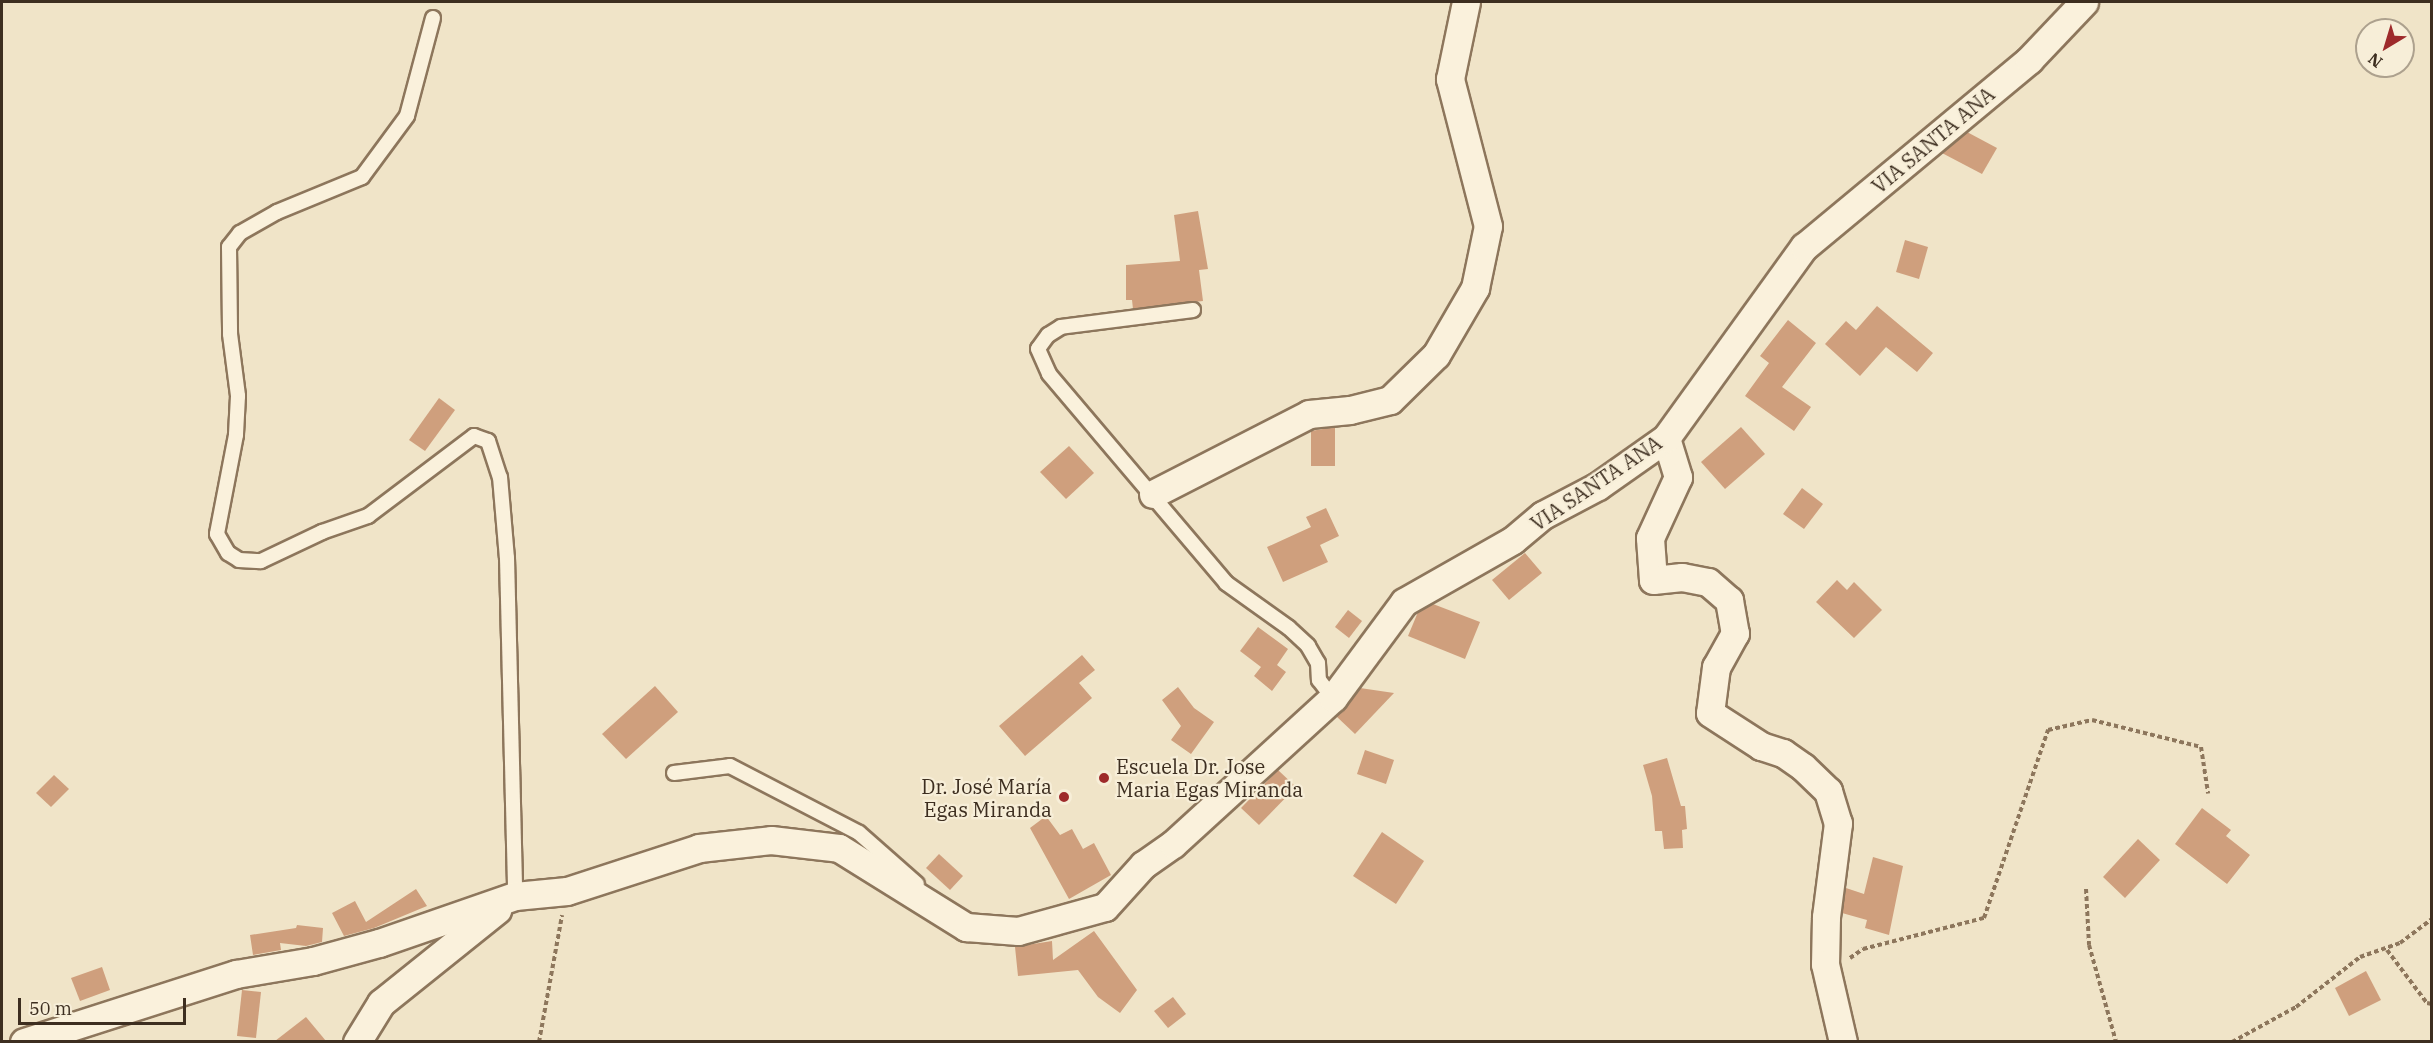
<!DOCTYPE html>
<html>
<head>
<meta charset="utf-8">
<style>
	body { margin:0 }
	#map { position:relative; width:2433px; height:1043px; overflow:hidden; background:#f0e4c8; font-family:"IBM Plex Serif",serif }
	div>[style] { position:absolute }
	.building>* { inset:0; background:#cf9f7d }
	.path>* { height:4px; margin-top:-2px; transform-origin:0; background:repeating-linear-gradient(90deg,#8d765c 0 4.5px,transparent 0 7.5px) }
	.roads { filter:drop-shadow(2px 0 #8d765c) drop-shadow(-2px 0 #8d765c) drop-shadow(0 2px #8d765c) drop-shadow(0 -2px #8d765c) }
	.lane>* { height:14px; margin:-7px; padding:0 7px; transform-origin:7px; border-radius:7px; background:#faf1dc }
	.street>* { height:27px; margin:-13.5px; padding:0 13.5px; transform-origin:13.5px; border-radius:13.5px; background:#faf1dc }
	.dots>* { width:16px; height:16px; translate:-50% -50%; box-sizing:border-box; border:3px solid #f7eed8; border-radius:50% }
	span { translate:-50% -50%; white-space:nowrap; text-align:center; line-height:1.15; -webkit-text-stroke:4.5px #f7eed8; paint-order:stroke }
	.street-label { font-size:20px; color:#3d2e20 }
	.poi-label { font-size:20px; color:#3d2e20 }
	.left { translate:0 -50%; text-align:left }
	.right { translate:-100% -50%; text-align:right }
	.frame { position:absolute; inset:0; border:3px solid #3d2e20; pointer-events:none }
	.north { position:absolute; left:2355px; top:18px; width:60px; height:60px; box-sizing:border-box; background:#f7eed8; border:2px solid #ada18e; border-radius:50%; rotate:218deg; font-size:16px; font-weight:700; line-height:24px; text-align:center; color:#3d2e20 }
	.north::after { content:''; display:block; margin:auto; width:21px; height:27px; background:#9e2a2b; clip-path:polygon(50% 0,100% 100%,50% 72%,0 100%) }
	.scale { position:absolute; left:18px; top:998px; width:168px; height:27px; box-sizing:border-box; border:3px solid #3d2e20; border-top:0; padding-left:8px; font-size:18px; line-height:21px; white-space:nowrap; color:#3d2e20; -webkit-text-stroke:4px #f7eed8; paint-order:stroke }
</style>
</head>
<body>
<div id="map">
	<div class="building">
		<i style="clip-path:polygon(1967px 132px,1997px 148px,1982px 174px,1942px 153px)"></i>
		<i style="clip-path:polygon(1198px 211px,1208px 269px,1199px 270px,1203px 301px,1133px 309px,1132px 300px,1126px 300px,1126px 265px,1180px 261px,1174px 215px)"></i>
		<i style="clip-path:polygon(1905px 240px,1928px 247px,1919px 279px,1896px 272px)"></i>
		<i style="clip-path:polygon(1877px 306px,1933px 353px,1917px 372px,1886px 347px,1860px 376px,1825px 344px,1846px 321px,1856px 330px)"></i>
		<i style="clip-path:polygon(1788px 320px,1816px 343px,1782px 387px,1811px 407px,1794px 431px,1745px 396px,1769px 363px,1760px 356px)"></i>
		<i style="clip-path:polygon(439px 398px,455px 410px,425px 451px,409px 440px)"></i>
		<i style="clip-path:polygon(1335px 427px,1335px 466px,1311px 466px,1311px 431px)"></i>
		<i style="clip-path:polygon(1741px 427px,1765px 454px,1725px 489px,1701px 462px)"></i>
		<i style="clip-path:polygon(1069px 446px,1094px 473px,1066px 499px,1040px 472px)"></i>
		<i style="clip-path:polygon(1802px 488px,1823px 504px,1804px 529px,1783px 514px)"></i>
		<i style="clip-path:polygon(1326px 508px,1339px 536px,1320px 545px,1328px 562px,1283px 582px,1267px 547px,1311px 527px,1306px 517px)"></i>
		<i style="clip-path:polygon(1525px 553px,1542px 573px,1509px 600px,1492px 580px)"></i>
		<i style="clip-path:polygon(1837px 580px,1847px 590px,1854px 582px,1882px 610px,1854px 638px,1816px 602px)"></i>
		<i style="clip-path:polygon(1433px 604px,1480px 622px,1465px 659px,1408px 636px,1418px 612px)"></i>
		<i style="clip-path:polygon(1348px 610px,1362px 621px,1349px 638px,1335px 627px)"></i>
		<i style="clip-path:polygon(1258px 627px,1288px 649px,1277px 665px,1286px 672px,1272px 691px,1254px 676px,1261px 667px,1240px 651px)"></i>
		<i style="clip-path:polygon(1082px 655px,1095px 670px,1079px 683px,1092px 698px,1025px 756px,999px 726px)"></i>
		<i style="clip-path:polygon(655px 686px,678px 712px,626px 759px,602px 734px)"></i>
		<i style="clip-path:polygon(1178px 687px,1194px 708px,1214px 722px,1191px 754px,1171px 740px,1181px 726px,1162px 700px)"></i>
		<i style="clip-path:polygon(1360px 688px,1394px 693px,1355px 734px,1336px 716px)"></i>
		<i style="clip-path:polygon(1365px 750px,1394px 760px,1386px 784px,1357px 774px)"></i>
		<i style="clip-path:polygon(1667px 758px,1681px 806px,1685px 806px,1687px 829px,1682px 830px,1683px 848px,1664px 849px,1662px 831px,1655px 831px,1652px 796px,1643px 765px)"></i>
		<i style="clip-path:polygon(1278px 770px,1296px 787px,1259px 825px,1241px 808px)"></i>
		<i style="clip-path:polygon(54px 775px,69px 789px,51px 807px,36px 793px)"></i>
		<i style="clip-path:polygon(2202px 808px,2231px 830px,2226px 836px,2250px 855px,2227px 884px,2175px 844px)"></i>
		<i style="clip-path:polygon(1046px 816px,1060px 835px,1072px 829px,1083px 849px,1094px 843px,1111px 875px,1069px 899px,1030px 828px)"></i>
		<i style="clip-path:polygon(1382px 832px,1424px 861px,1396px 904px,1353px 876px)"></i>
		<i style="clip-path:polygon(2138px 839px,2160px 860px,2125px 898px,2103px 877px)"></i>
		<i style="clip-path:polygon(939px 854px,963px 876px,950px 890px,926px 868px)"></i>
		<i style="clip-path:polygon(1873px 857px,1903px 866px,1889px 935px,1865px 928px,1867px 920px,1842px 913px,1846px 888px,1864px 894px)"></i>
		<i style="clip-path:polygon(416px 889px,427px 906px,374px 928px,344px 936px,332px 913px,355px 901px,366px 922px)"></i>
		<i style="clip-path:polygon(297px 925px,323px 928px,322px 942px,306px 946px,280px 943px,281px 950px,253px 955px,250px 935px,296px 928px)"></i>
		<i style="clip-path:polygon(1094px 931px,1137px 990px,1120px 1013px,1098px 997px,1078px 970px,1018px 976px,1015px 947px,1052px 941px,1053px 960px)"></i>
		<i style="clip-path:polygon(102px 967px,110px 990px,80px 1001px,71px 978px)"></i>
		<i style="clip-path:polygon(2366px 971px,2381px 1000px,2349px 1016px,2335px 988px)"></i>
		<i style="clip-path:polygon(242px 990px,261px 992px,256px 1038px,237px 1036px)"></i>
		<i style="clip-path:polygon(1173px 997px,1186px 1014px,1168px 1028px,1154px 1011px)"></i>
		<i style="clip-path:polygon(306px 1017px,326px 1041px,275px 1041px)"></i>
	</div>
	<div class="path">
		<i style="left:2086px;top:889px;width:56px;rotate:86.9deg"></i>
		<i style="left:2089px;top:945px;width:101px;rotate:74.4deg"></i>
		<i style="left:2387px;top:950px;width:66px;rotate:53deg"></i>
		<i style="left:2427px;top:1003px;width:5px;rotate:11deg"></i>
		<i style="left:1850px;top:958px;width:16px;rotate:-35deg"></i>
		<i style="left:1863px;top:949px;width:125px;rotate:-14.4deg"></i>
		<i style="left:1984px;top:918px;width:199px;rotate:-71.2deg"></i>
		<i style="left:2048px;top:730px;width:45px;rotate:-12.8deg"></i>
		<i style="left:2092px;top:720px;width:112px;rotate:13.9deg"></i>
		<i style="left:2201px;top:747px;width:47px;rotate:81.3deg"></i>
		<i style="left:539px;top:1042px;width:129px;rotate:-79.7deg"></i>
		<i style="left:2232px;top:1042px;width:73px;rotate:-28.7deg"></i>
		<i style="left:2296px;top:1007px;width:81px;rotate:-38deg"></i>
		<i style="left:2360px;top:957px;width:42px;rotate:-19.3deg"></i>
		<i style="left:2400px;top:943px;width:40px;rotate:-37deg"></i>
	</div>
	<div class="roads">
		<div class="lane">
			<i style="left:433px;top:18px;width:101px;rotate:104.9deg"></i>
			<i style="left:407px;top:116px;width:76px;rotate:126.4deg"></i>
			<i style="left:362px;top:177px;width:92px;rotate:157.6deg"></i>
			<i style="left:277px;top:212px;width:43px;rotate:150.4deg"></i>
			<i style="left:240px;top:233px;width:18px;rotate:128deg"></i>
			<i style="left:229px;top:247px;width:87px;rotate:89.3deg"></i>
			<i style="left:230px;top:334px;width:63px;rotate:82.6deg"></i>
			<i style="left:238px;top:396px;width:39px;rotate:93deg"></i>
			<i style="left:236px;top:435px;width:101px;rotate:100.9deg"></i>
			<i style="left:217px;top:534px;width:22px;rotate:60deg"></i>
			<i style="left:228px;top:553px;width:13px;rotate:32deg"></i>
			<i style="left:239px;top:560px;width:22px;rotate:3deg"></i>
			<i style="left:261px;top:561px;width:68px;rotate:-25.4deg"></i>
			<i style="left:322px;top:532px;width:49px;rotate:-19.2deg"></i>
			<i style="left:368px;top:516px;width:133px;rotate:-37deg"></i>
			<i style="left:474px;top:436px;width:15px;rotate:20deg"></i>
			<i style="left:488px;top:441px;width:38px;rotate:72deg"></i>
			<i style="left:500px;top:477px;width:81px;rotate:85.1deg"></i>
			<i style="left:507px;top:558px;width:338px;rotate:88.6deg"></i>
			<i style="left:1193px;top:310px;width:133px;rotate:172.7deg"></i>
			<i style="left:1061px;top:327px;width:15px;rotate:148deg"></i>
			<i style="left:1048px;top:335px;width:17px;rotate:126deg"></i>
			<i style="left:1038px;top:349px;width:27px;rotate:66deg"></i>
			<i style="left:1049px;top:374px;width:274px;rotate:49.7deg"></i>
			<i style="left:1226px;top:583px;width:77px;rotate:35.5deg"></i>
			<i style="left:1289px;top:628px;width:26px;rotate:43deg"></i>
			<i style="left:1308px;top:646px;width:20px;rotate:60deg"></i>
			<i style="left:1318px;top:663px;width:17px;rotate:87deg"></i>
			<i style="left:1319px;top:680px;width:23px;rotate:52deg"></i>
			<i style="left:674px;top:773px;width:56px;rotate:-7.1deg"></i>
			<i style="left:730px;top:766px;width:145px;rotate:27.4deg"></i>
			<i style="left:859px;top:833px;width:77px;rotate:41.3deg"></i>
		</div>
		<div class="street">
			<i style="left:1666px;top:438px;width:41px;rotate:72.9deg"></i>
			<i style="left:1678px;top:477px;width:67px;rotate:114.7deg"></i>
			<i style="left:1650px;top:538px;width:42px;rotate:85.9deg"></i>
			<i style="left:1653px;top:580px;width:29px;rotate:-6deg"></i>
			<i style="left:1682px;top:577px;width:26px;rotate:11deg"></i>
			<i style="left:1708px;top:582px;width:28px;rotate:41deg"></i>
			<i style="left:1729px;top:600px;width:34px;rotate:80deg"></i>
			<i style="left:1735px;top:633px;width:39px;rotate:119deg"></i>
			<i style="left:1716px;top:667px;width:46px;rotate:97.4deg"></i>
			<i style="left:1710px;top:713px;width:61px;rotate:32.9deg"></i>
			<i style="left:1761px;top:746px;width:23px;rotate:18deg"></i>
			<i style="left:1783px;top:753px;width:24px;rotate:35deg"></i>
			<i style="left:1803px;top:767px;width:35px;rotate:44deg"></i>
			<i style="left:1828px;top:791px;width:34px;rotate:73deg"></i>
			<i style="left:1838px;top:823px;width:95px;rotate:97.3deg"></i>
			<i style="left:1826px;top:917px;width:47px;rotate:91.2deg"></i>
			<i style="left:1825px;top:964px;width:80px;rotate:77deg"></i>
			<i style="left:1153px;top:494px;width:175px;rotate:-27.1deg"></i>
			<i style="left:1309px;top:414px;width:41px;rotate:-5.6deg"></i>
			<i style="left:1350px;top:410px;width:41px;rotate:-14deg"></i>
			<i style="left:1390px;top:400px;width:64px;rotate:-44.4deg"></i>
			<i style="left:1436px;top:355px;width:78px;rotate:-59.8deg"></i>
			<i style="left:1475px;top:288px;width:63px;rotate:-78.2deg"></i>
			<i style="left:1488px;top:226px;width:152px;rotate:-104.5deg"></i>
			<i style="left:1450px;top:79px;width:79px;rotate:-78.3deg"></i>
			<i style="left:24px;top:1042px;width:223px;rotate:-17.8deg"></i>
			<i style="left:236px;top:974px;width:78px;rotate:-9.6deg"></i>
			<i style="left:313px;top:961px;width:68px;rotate:-15.3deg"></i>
			<i style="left:379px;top:943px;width:144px;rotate:-19.1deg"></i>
			<i style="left:515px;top:896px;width:52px;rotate:-5.5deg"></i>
			<i style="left:567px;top:891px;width:139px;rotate:-18deg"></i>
			<i style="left:699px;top:848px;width:72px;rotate:-6.3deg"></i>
			<i style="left:771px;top:840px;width:68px;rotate:6.7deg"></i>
			<i style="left:839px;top:848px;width:150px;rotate:31.9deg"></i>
			<i style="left:966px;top:927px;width:52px;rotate:4.4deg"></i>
			<i style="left:1018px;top:931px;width:90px;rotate:-15.4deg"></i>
			<i style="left:1105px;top:907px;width:57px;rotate:-47.9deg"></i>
			<i style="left:1143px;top:865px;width:37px;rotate:-35deg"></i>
			<i style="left:1173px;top:844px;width:217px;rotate:-42.4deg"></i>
			<i style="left:1333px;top:698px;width:119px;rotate:-53.5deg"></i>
			<i style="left:1404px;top:602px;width:125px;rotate:-29.6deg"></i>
			<i style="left:1513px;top:540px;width:39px;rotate:-40deg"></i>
			<i style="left:1543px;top:515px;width:62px;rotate:-27.8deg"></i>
			<i style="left:1598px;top:486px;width:83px;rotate:-35.2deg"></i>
			<i style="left:1666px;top:438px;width:236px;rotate:-54.2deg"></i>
			<i style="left:1804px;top:247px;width:293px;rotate:-39.7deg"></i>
			<i style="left:2029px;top:60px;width:80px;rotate:-46.5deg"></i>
			<i style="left:357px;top:1042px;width:46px;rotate:-58.4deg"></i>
			<i style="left:381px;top:1003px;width:149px;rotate:-38.7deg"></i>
		</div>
	</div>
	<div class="dots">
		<i style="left:1104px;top:778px;background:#9e2a2b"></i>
		<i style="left:1064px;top:797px;background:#9e2a2b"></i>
	</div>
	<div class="street-label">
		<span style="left:1933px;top:140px;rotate:-40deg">VIA SANTA ANA</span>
		<span style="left:1596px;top:483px;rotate:-34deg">VIA SANTA ANA</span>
	</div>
	<div class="poi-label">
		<span class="left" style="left:1116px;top:778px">Escuela Dr. Jose<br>Maria Egas Miranda</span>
		<span class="right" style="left:1052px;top:798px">Dr. José María<br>Egas Miranda</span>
	</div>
	<div class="frame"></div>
	<div class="north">N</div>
	<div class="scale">50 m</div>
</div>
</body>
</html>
